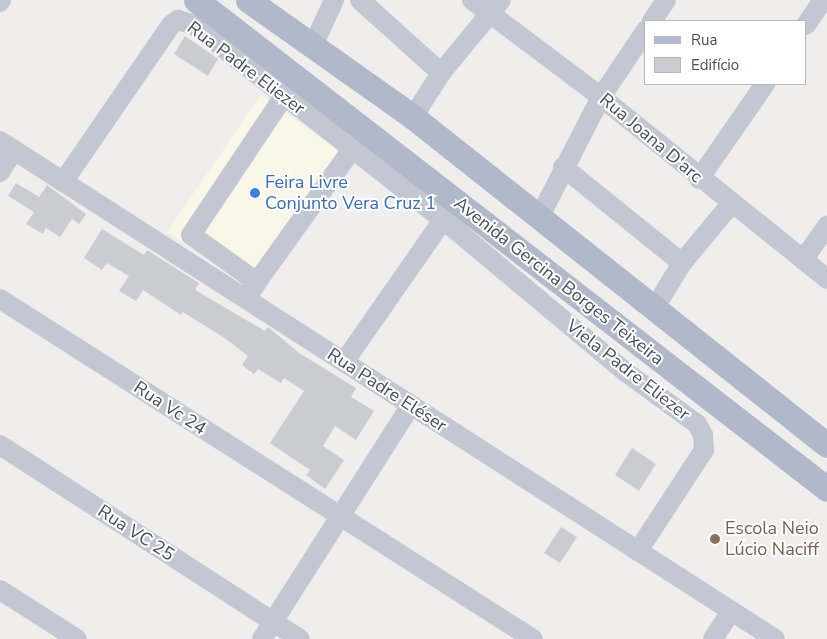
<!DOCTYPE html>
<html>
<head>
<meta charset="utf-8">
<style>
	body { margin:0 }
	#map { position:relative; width:827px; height:639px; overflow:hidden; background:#f0eeed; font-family:"Nunito Sans",sans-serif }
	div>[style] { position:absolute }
	.commercial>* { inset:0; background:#f9f7e7 }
	.building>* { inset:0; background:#caccd1 }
	.minor>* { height:20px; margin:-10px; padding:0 10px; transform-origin:10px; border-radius:10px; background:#c2c7d1 }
	.major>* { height:25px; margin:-12.5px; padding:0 12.5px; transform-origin:12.5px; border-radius:12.5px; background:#b0b8c9 }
	.dots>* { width:14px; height:14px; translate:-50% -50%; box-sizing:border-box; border:2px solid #fff; border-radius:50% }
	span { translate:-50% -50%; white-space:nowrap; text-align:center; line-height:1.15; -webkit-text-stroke:4px #fff; paint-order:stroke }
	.street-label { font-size:18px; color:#474d58 }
	.shop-label { font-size:18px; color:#366cbe }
	.left { translate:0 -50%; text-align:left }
	.education-label { font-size:18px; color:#785e54 }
	.legend { position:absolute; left:644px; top:20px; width:162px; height:65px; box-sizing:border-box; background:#fff; border:1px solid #b5b8bc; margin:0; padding:6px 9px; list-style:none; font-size:15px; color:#474d58 }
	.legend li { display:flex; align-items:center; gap:10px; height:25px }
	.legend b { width:25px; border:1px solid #b5b8bc }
</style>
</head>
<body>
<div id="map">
	<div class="commercial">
		<i style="clip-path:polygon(261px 95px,343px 154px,252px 285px,167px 232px)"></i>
	</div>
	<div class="building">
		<i style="clip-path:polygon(185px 36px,218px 59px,208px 76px,174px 54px)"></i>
		<i style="clip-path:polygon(16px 183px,39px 197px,47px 185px,86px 214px,79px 224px,72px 219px,60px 237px,46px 228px,43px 234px,26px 224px,34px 212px,8px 196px)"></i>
		<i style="clip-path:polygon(102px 229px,144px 255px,147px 250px,199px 283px,195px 290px,265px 331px,268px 327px,299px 353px,356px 388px,351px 397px,374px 411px,356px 440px,335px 426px,323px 446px,344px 460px,325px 489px,306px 475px,310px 470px,270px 443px,304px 391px,284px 378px,281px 383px,258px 369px,254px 374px,242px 365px,248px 356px,226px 339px,183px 312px,181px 315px,143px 290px,136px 301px,119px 291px,129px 276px,107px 263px,102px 270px,84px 258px)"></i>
		<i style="clip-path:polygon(632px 448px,656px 464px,639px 491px,615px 475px)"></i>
		<i style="clip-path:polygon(561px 527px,577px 537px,560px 563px,544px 553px)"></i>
	</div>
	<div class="minor">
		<i style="left:360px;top:0;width:109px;rotate:42deg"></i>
		<i style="left:472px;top:0;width:161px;rotate:36.9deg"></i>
		<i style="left:601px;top:97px;width:290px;rotate:38.8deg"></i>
		<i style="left:0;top:2px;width:2px;rotate:-63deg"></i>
		<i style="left:652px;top:21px;width:25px;rotate:-56deg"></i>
		<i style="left:806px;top:25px;width:30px;rotate:-56deg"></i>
		<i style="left:312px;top:48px;width:53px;rotate:-65.4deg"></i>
		<i style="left:413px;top:117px;width:52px;rotate:-57.5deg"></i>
		<i style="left:441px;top:73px;width:94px;rotate:-50.6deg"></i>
		<i style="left:0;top:141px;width:921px;rotate:32.72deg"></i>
		<i style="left:563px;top:167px;width:153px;rotate:38.9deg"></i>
		<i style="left:0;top:172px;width:26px;rotate:-58deg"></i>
		<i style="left:699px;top:179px;width:116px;rotate:-55.2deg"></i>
		<i style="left:63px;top:182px;width:191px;rotate:-55.5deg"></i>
		<i style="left:171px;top:25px;width:9px;rotate:-36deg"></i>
		<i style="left:178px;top:20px;width:17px;rotate:17deg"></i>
		<i style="left:194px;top:25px;width:318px;rotate:38deg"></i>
		<i style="left:445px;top:221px;width:237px;rotate:39.9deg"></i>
		<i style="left:627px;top:373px;width:87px;rotate:36.1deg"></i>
		<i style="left:697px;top:424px;width:13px;rotate:61deg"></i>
		<i style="left:703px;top:435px;width:15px;rotate:86deg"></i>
		<i style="left:704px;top:450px;width:121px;rotate:123.2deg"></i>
		<i style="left:539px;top:218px;width:136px;rotate:-62.9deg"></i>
		<i style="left:601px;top:97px;width:81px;rotate:-56.1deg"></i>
		<i style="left:803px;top:260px;width:42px;rotate:-54.8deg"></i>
		<i style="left:257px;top:282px;width:165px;rotate:-54.4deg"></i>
		<i style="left:0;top:299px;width:632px;rotate:32.53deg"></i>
		<i style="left:246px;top:299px;width:20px;rotate:-57deg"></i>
		<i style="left:257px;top:282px;width:81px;rotate:-144.5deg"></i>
		<i style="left:191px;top:235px;width:167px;rotate:-56.2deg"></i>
		<i style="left:654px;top:309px;width:54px;rotate:-58.7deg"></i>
		<i style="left:682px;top:263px;width:77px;rotate:-50.3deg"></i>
		<i style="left:344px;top:362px;width:185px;rotate:-55.1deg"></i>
		<i style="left:0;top:445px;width:357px;rotate:32.9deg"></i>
		<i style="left:0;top:590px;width:91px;rotate:32.5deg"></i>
		<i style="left:262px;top:639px;width:277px;rotate:-57.5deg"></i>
		<i style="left:713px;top:639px;width:33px;rotate:-57deg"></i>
	</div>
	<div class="major">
		<i style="left:196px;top:0;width:798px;rotate:37.77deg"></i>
		<i style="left:248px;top:0;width:202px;rotate:35.3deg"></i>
		<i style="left:413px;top:117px;width:528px;rotate:38.39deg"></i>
	</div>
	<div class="dots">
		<i style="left:255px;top:193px;background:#3f7fe0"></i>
		<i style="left:715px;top:539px;background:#8d6e63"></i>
	</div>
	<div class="street-label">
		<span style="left:246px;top:68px;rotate:37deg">Rua Padre Eliezer</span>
		<span style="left:651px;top:138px;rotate:40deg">Rua Joana D'arc</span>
		<span style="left:559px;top:281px;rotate:38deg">Avenida Gercina Borges Teixeira</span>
		<span style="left:628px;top:370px;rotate:38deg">Viela Padre Eliezer</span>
		<span style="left:387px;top:390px;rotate:33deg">Rua Padre Eléser</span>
		<span style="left:170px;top:408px;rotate:33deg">Rua Vc 24</span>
		<span style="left:136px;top:533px;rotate:33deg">Rua VC 25</span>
	</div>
	<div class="shop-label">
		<span class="left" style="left:265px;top:193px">Feira Livre<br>Conjunto Vera Cruz 1</span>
	</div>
	<div class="education-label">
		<span class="left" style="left:725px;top:539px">Escola Neio<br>Lúcio Naciff</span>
	</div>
	<ul class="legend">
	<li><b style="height:6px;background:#b0b8c9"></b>Rua</li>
	<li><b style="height:14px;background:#caccd1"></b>Edifício</li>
	</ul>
</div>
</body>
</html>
